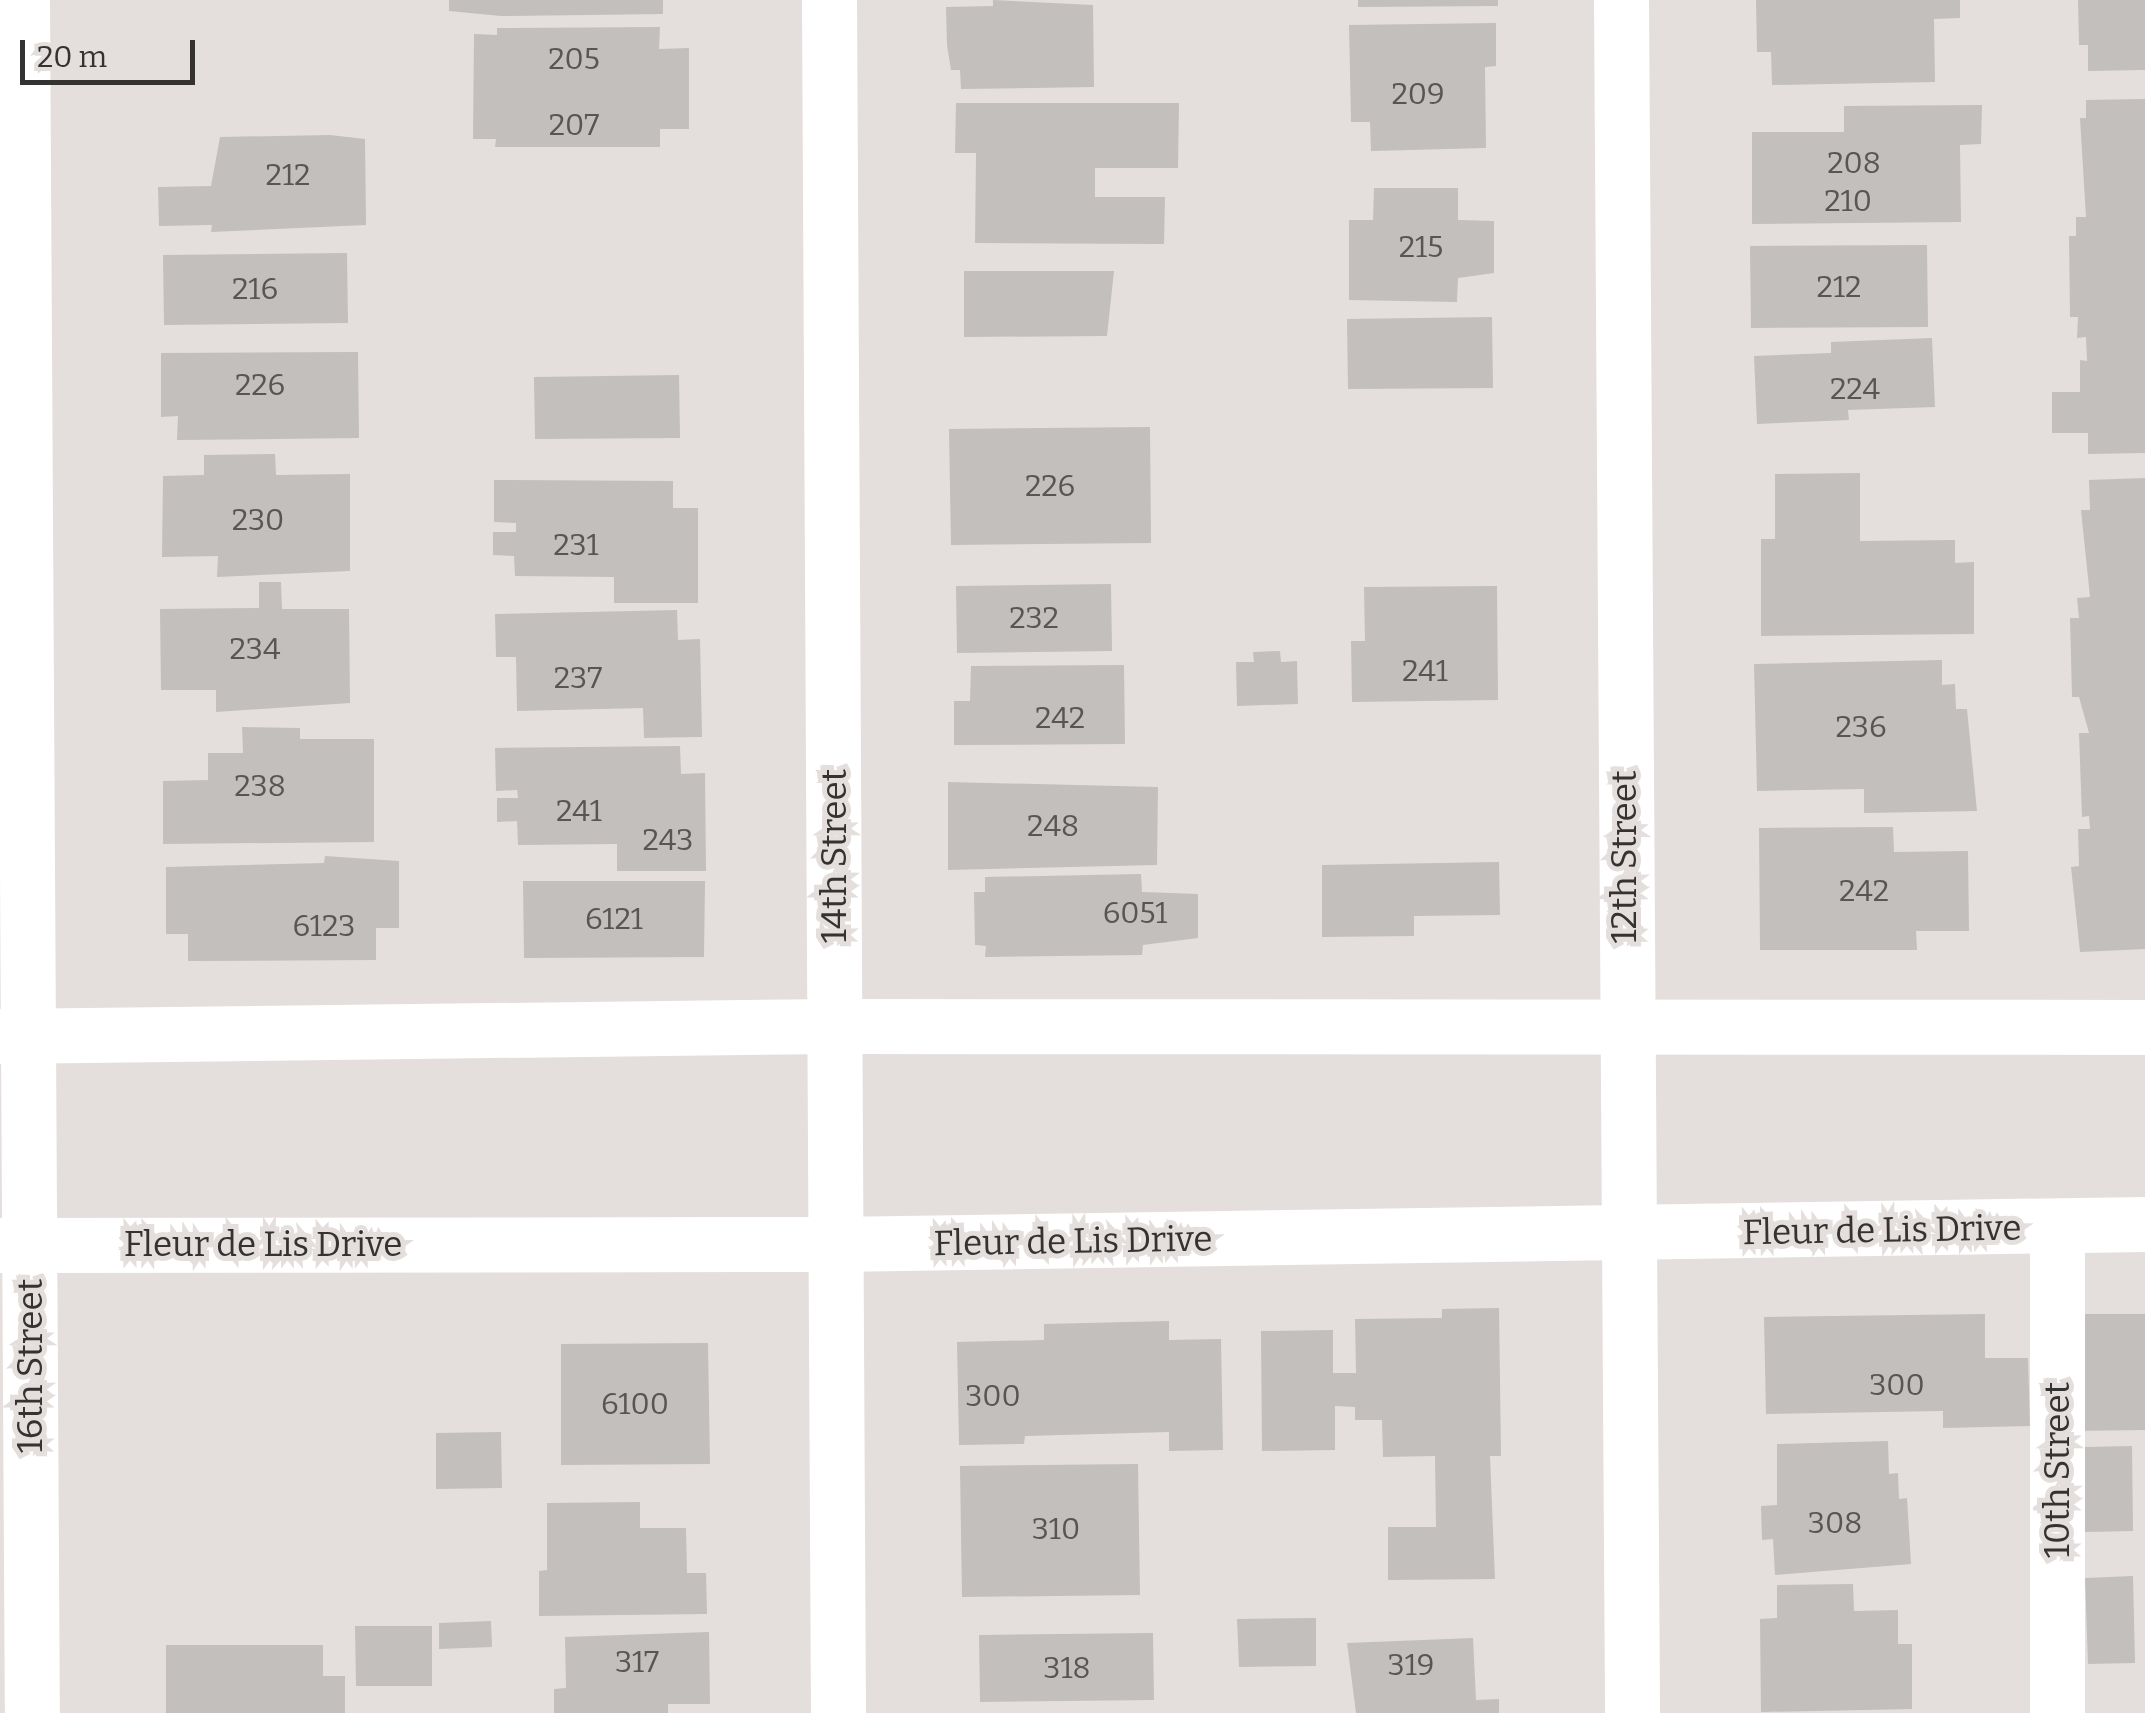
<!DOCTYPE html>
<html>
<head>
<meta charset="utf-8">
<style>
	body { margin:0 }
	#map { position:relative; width:2145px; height:1713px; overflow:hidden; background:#e4dfdd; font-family:Bitter,serif }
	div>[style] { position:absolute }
	.building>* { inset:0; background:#c2bfbc }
	.minor>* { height:55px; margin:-27.5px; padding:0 27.5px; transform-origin:27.5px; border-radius:27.5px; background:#fff }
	span { translate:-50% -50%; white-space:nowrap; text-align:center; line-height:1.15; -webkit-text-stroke:10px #e4dfdd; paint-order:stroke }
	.number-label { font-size:30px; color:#585654 }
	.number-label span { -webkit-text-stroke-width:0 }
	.street-label { font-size:35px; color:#353332 }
	.scale { position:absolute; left:20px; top:40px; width:175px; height:45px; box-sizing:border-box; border:5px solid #353332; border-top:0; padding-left:12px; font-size:30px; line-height:35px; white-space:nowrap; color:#353332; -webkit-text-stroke:8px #e4dfdd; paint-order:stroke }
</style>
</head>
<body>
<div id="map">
	<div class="building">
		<i style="clip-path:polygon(449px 0,663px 0,663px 14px,501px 16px,449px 11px)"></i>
		<i style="clip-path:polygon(993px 0,1093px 5px,1094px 87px,961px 89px,960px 70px,951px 70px,947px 45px,946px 7px,993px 6px)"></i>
		<i style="clip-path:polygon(1358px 0,1498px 0,1498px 6px,1358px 7px)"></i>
		<i style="clip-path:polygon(1756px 0,1960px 0,1960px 18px,1934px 19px,1935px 82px,1772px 85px,1771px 52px,1757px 52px)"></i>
		<i style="clip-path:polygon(2078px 0,2145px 0,2145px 70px,2088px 71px,2088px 45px,2079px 45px)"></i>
		<i style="clip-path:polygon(1496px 23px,1496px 66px,1485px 67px,1486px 148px,1371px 151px,1370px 122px,1351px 122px,1349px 25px)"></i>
		<i style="clip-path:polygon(660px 27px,659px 49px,689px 48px,689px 129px,660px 129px,660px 147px,495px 147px,496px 139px,473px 139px,474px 34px,497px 35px,497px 28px)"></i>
		<i style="clip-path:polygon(2145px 99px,2145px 453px,2088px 454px,2088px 433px,2052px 433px,2052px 392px,2080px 392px,2080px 360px,2087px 361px,2086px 337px,2077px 338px,2078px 317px,2070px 317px,2069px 236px,2076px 236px,2076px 217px,2086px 217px,2080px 118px,2086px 118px,2086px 100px)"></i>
		<i style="clip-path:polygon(956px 103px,1179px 103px,1178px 168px,1095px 168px,1095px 197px,1165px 197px,1164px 244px,975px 243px,976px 153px,955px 153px)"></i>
		<i style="clip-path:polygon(1982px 105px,1981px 144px,1960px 145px,1961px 222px,1752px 224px,1752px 132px,1844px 132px,1844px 106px)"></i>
		<i style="clip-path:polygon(330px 135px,365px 139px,366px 225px,211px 232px,212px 225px,159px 226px,158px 187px,211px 186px,220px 137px)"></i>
		<i style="clip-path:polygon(1374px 188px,1458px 188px,1458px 220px,1494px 221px,1494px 273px,1458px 278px,1457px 302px,1349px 300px,1349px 220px,1373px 220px)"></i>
		<i style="clip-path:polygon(1927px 245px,1928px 327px,1751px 328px,1750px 246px)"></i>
		<i style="clip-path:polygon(347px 253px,348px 323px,164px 325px,163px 255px)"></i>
		<i style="clip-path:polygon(964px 271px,1114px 271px,1107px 336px,964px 337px)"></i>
		<i style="clip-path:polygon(1492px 317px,1493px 388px,1348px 389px,1347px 319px)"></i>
		<i style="clip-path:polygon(1932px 338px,1935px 407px,1848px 410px,1849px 420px,1757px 424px,1754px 356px,1831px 353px,1831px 342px)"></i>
		<i style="clip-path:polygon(358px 352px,359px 438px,177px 440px,178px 416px,161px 417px,161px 353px)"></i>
		<i style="clip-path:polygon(679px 375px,680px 438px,535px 439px,534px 377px)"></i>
		<i style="clip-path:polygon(1150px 427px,1151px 543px,951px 545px,949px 429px)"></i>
		<i style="clip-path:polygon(275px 454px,276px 475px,350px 474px,350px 571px,217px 577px,218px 556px,162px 557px,163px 476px,204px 475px,204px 455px)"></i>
		<i style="clip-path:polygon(1860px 473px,1860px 541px,1955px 540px,1955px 563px,1974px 562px,1974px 634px,1761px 636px,1761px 539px,1775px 539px,1775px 474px)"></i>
		<i style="clip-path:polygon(2145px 478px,2145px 949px,2080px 952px,2071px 867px,2079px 866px,2078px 829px,2090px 829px,2089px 816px,2082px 817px,2079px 733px,2089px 733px,2079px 697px,2072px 697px,2070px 618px,2079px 618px,2077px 598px,2090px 597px,2081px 510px,2090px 510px,2089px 480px)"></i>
		<i style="clip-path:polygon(494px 480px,673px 481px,673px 508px,698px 508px,698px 603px,614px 603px,614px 577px,515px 576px,514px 556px,493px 555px,493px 532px,516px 532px,516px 523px,494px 522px)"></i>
		<i style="clip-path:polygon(259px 582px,281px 582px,282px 609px,349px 609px,350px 703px,216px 712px,216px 690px,161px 690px,160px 609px,259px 608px)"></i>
		<i style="clip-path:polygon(1111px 584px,1112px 651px,957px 653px,956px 586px)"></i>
		<i style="clip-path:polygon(1497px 586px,1498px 700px,1352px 702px,1351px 641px,1365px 641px,1364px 587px)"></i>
		<i style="clip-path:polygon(677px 610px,678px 640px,700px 639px,702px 737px,644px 738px,643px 708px,517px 711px,516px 657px,496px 657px,495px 614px)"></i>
		<i style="clip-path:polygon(1280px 651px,1281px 662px,1297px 661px,1298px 704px,1237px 706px,1236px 662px,1254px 662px,1253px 652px)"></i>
		<i style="clip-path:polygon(1942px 660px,1942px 685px,1955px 684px,1956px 709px,1967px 709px,1977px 811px,1864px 813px,1864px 789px,1757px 791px,1754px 664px)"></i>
		<i style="clip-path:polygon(1124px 665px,1125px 744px,954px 745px,954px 701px,970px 701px,971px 666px)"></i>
		<i style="clip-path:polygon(242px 727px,300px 728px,300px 739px,374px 739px,374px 842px,163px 844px,163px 781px,208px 780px,208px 753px,243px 753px)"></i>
		<i style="clip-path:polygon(680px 746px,681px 774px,705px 773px,706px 871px,617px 871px,617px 844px,518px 845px,517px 821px,497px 822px,497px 798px,518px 798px,517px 790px,496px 791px,495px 748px)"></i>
		<i style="clip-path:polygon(948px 782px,1158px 787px,1157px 865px,948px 870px)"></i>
		<i style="clip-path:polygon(1893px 827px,1894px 852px,1968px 851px,1969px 931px,1916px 931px,1917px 950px,1760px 950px,1759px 828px)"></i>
		<i style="clip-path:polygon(325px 856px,399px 861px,399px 928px,376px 928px,376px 960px,188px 961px,188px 934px,166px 934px,166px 867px,324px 863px)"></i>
		<i style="clip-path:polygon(1499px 862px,1500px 915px,1414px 916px,1414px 936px,1322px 937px,1322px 865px)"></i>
		<i style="clip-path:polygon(1141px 874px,1142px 892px,1198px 894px,1198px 938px,1143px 945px,1142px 955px,985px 957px,986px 946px,975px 945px,974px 892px,985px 892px,985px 877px)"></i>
		<i style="clip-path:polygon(523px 881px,705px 881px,704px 957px,524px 958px)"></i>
		<i style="clip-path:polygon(1499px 1308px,1501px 1456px,1490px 1456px,1495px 1579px,1388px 1580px,1388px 1527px,1436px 1527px,1435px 1456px,1383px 1457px,1382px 1420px,1355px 1420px,1355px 1407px,1335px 1406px,1335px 1450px,1262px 1451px,1261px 1331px,1333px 1330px,1333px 1373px,1356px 1373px,1355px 1319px,1442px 1318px,1442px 1309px)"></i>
		<i style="clip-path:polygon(1985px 1314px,1985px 1358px,2028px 1358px,2030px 1426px,1943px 1428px,1943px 1411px,1766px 1414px,1764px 1317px)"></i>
		<i style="clip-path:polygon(2071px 1314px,2145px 1314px,2145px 1430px,2071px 1431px)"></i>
		<i style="clip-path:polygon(1169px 1321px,1169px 1340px,1221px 1339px,1223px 1450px,1169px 1451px,1169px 1432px,1025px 1436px,1024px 1444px,959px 1445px,957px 1342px,1044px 1340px,1044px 1324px)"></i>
		<i style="clip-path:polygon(708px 1343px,710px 1464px,561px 1465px,561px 1344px)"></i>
		<i style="clip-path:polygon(501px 1432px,502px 1488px,436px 1489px,436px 1433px)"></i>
		<i style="clip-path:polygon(1888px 1441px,1889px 1474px,1898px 1473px,1899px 1499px,1907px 1498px,1911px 1564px,1775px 1575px,1773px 1539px,1762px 1540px,1761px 1506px,1777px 1505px,1777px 1444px)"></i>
		<i style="clip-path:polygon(2132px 1446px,2133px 1531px,2085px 1532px,2084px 1447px)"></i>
		<i style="clip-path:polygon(1138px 1464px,1140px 1595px,962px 1597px,960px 1466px)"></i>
		<i style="clip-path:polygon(640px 1502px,640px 1528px,686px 1528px,687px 1573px,706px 1573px,707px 1614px,539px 1616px,539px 1571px,547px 1570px,547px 1503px)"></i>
		<i style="clip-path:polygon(2133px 1576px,2135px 1663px,2088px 1664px,2085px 1578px)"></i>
		<i style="clip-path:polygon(1853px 1584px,1854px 1611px,1898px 1610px,1898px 1644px,1912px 1644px,1912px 1709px,1761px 1712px,1760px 1619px,1777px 1618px,1777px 1585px)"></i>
		<i style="clip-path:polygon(1316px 1618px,1316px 1666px,1239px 1667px,1237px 1619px)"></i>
		<i style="clip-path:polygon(491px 1621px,492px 1647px,439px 1649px,439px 1623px)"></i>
		<i style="clip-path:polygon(355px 1626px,432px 1626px,432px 1686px,356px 1686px)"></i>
		<i style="clip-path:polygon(709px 1632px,710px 1704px,668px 1704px,668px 1713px,554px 1713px,554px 1689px,566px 1688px,565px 1637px)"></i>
		<i style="clip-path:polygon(1153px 1633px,1154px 1700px,980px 1702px,979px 1635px)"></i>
		<i style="clip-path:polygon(1473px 1638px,1476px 1700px,1499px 1699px,1499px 1713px,1356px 1713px,1347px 1643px)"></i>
		<i style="clip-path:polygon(166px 1645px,323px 1645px,323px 1676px,345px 1676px,345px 1713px,166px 1713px)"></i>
	</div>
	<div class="minor">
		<i style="left:22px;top:0;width:1713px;rotate:89.67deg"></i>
		<i style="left:829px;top:0;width:1713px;rotate:89.7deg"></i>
		<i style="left:1621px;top:0;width:1713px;rotate:89.63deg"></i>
		<i style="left:0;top:1036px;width:835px;rotate:-0.69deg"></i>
		<i style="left:835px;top:1026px;width:1310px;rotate:0.04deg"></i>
		<i style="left:0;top:1245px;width:836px;rotate:-0.07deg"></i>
		<i style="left:836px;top:1244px;width:1309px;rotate:-0.88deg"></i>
		<i style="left:2057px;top:1713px;width:486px;rotate:-90deg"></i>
	</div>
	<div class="number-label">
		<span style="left:574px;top:59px">205</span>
		<span style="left:1418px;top:94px">209</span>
		<span style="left:574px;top:125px">207</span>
		<span style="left:1854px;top:163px">208</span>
		<span style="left:288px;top:175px">212</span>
		<span style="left:1848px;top:201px">210</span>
		<span style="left:1421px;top:247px">215</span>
		<span style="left:1839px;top:287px">212</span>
		<span style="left:255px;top:289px">216</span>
		<span style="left:260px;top:385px">226</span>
		<span style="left:1855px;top:389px">224</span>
		<span style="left:1050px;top:486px">226</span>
		<span style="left:258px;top:520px">230</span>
		<span style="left:576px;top:545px">231</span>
		<span style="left:1034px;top:618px">232</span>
		<span style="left:255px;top:649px">234</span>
		<span style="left:1425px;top:671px">241</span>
		<span style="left:578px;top:678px">237</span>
		<span style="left:1060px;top:718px">242</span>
		<span style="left:1861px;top:727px">236</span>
		<span style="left:260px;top:786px">238</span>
		<span style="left:579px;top:811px">241</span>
		<span style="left:1053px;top:826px">248</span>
		<span style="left:668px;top:840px">243</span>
		<span style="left:1864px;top:891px">242</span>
		<span style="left:1135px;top:913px">6051</span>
		<span style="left:614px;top:919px">6121</span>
		<span style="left:324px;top:926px">6123</span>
		<span style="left:1897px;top:1385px">300</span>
		<span style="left:993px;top:1396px">300</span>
		<span style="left:635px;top:1404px">6100</span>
		<span style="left:1835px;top:1523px">308</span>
		<span style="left:1056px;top:1529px">310</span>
		<span style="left:637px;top:1662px">317</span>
		<span style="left:1411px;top:1665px">319</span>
		<span style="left:1067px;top:1668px">318</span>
	</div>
	<div class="street-label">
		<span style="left:834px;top:856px;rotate:-90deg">14th Street</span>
		<span style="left:1624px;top:857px;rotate:-90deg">12th Street</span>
		<span style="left:1882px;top:1230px;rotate:-1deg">Fleur de Lis Drive</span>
		<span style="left:1073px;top:1241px;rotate:-1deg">Fleur de Lis Drive</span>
		<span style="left:263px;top:1244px">Fleur de Lis Drive</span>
		<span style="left:30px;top:1366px;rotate:-90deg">16th Street</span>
		<span style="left:2057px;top:1470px;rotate:-90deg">10th Street</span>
	</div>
	<div class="scale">20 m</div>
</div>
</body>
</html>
